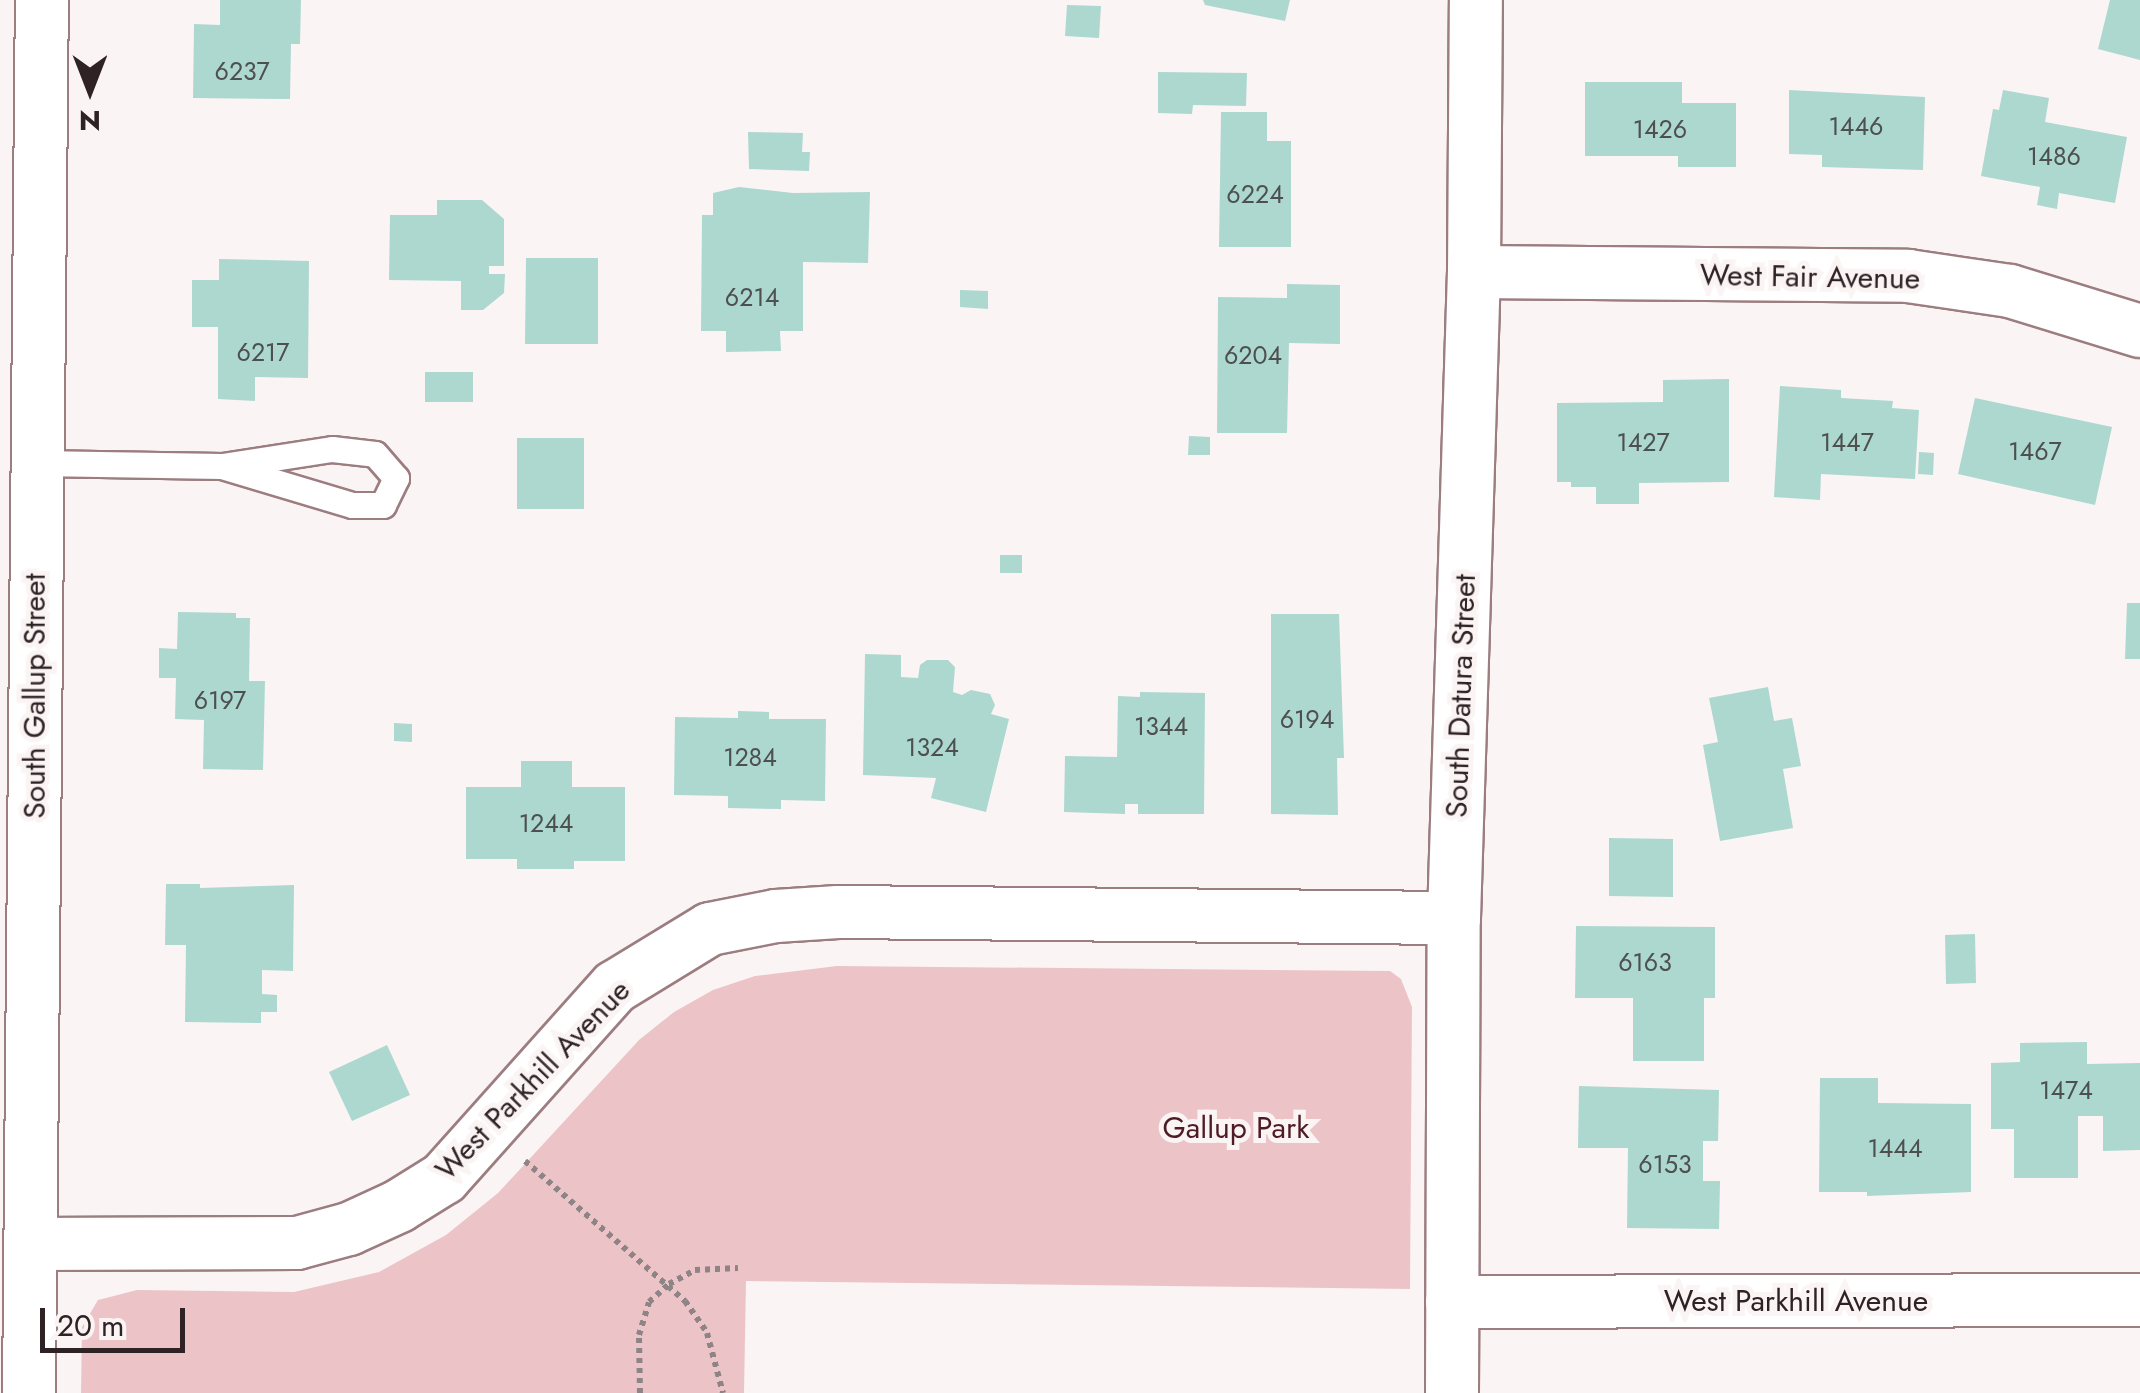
<!DOCTYPE html>
<html>
<head>
<meta charset="utf-8">
<style>
	body { margin:0 }
	#map { position:relative; width:2140px; height:1393px; overflow:hidden; background:#fbf4f4; font-family:Jost,sans-serif }
	div>[style] { position:absolute }
	.green>* { inset:0; background:#ecc4c8 }
	.building>* { inset:0; background:#acd8d0 }
	.path>* { height:6px; margin-top:-3px; transform-origin:0; background:repeating-linear-gradient(90deg,#8e8485 0 5px,transparent 0 10px) }
	.roads { filter:drop-shadow(2px 0 #9c7d80) drop-shadow(-2px 0 #9c7d80) drop-shadow(0 2px #9c7d80) drop-shadow(0 -2px #9c7d80) }
	.service>* { height:25px; margin:-12.5px; padding:0 12.5px; transform-origin:12.5px; border-radius:12.5px; background:#fff }
	.minor>* { height:52px; margin:-26px; padding:0 26px; transform-origin:26px; border-radius:26px; background:#fff }
	span { translate:-50% -50%; white-space:nowrap; text-align:center; line-height:1.15; -webkit-text-stroke:10px #fbf4f4; paint-order:stroke }
	.number-label { font-size:25px; color:#4e504f }
	.number-label span { -webkit-text-stroke-width:0 }
	.street-label { font-size:30px; color:#2f2224 }
	.park-label { font-size:30px; color:#4f1c25 }
	.north { position:absolute; left:40px; top:40px; width:100px; height:100px; -webkit-text-stroke:8px #fbf4f4; paint-order:stroke; rotate:180deg; font-size:28px; font-weight:700; line-height:40px; text-align:center; color:#2f2224 }
	.north::after { content:''; display:block; margin:auto; width:35px; height:45px; background:#2f2224; clip-path:polygon(50% 0,100% 100%,50% 72%,0 100%) }
	.scale { position:absolute; left:40px; top:1308px; width:145px; height:45px; box-sizing:border-box; border:5px solid #2f2224; border-top:0; padding-left:12px; font-size:30px; line-height:35px; white-space:nowrap; color:#2f2224; -webkit-text-stroke:8px #fbf4f4; paint-order:stroke }
</style>
</head>
<body>
<div id="map">
	<div class="green">
		<i style="clip-path:polygon(837px 966px,1390px 971px,1401px 979px,1412px 1007px,1410px 1289px,746px 1281px,744px 1393px,81px 1393px,82px 1327px,98px 1300px,137px 1290px,294px 1292px,379px 1272px,446px 1235px,498px 1193px,639px 1040px,674px 1012px,713px 990px,755px 976px)"></i>
	</div>
	<div class="building">
		<i style="clip-path:polygon(220px 0,301px 0,300px 44px,291px 44px,290px 99px,193px 98px,194px 24px,220px 25px)"></i>
		<i style="clip-path:polygon(1203px 0,1290px 0,1285px 21px,1205px 5px)"></i>
		<i style="clip-path:polygon(2110px 0,2140px 0,2140px 60px,2098px 49px)"></i>
		<i style="clip-path:polygon(1067px 5px,1101px 6px,1099px 38px,1065px 36px)"></i>
		<i style="clip-path:polygon(1158px 72px,1247px 73px,1246px 106px,1193px 105px,1192px 114px,1158px 113px)"></i>
		<i style="clip-path:polygon(1585px 82px,1682px 82px,1682px 103px,1736px 103px,1736px 167px,1678px 167px,1678px 156px,1585px 156px)"></i>
		<i style="clip-path:polygon(1789px 90px,1925px 97px,1923px 170px,1822px 167px,1822px 155px,1789px 154px)"></i>
		<i style="clip-path:polygon(2003px 90px,2049px 98px,2045px 122px,2127px 137px,2115px 203px,2059px 193px,2057px 209px,2037px 205px,2040px 187px,1981px 176px,1993px 109px,1999px 110px)"></i>
		<i style="clip-path:polygon(1221px 112px,1267px 112px,1267px 141px,1291px 141px,1291px 247px,1219px 247px)"></i>
		<i style="clip-path:polygon(748px 132px,803px 133px,802px 152px,810px 152px,809px 171px,749px 169px)"></i>
		<i style="clip-path:polygon(739px 187px,793px 193px,870px 192px,868px 263px,803px 262px,803px 331px,780px 331px,781px 351px,726px 352px,726px 331px,701px 331px,702px 215px,713px 215px,713px 193px)"></i>
		<i style="clip-path:polygon(437px 200px,482px 200px,504px 219px,504px 266px,489px 266px,489px 274px,505px 274px,504px 293px,483px 310px,461px 310px,461px 281px,389px 280px,390px 215px,437px 215px)"></i>
		<i style="clip-path:polygon(526px 258px,598px 258px,598px 344px,525px 344px)"></i>
		<i style="clip-path:polygon(219px 259px,309px 261px,308px 378px,255px 377px,255px 401px,218px 399px,218px 327px,192px 327px,192px 280px,219px 280px)"></i>
		<i style="clip-path:polygon(1287px 284px,1340px 285px,1340px 344px,1289px 343px,1287px 433px,1217px 433px,1218px 297px,1287px 298px)"></i>
		<i style="clip-path:polygon(960px 290px,988px 291px,988px 309px,960px 307px)"></i>
		<i style="clip-path:polygon(425px 372px,473px 372px,473px 402px,425px 402px)"></i>
		<i style="clip-path:polygon(1729px 379px,1729px 482px,1639px 483px,1639px 504px,1596px 504px,1596px 487px,1571px 487px,1571px 482px,1557px 482px,1557px 403px,1663px 402px,1663px 380px)"></i>
		<i style="clip-path:polygon(1780px 386px,1841px 390px,1841px 398px,1893px 401px,1892px 408px,1919px 410px,1915px 479px,1821px 474px,1820px 500px,1774px 497px)"></i>
		<i style="clip-path:polygon(1975px 398px,2112px 427px,2095px 505px,1958px 474px)"></i>
		<i style="clip-path:polygon(1189px 436px,1210px 437px,1210px 455px,1188px 455px)"></i>
		<i style="clip-path:polygon(517px 438px,584px 438px,584px 509px,517px 509px)"></i>
		<i style="clip-path:polygon(1919px 452px,1934px 453px,1933px 475px,1918px 474px)"></i>
		<i style="clip-path:polygon(1000px 555px,1022px 555px,1022px 573px,1000px 573px)"></i>
		<i style="clip-path:polygon(2127px 603px,2140px 603px,2140px 659px,2125px 659px)"></i>
		<i style="clip-path:polygon(178px 612px,236px 613px,236px 618px,250px 618px,249px 681px,265px 681px,263px 770px,203px 769px,204px 720px,175px 719px,176px 678px,159px 678px,159px 648px,177px 649px)"></i>
		<i style="clip-path:polygon(1271px 614px,1339px 614px,1344px 758px,1337px 758px,1338px 815px,1271px 814px)"></i>
		<i style="clip-path:polygon(865px 654px,901px 655px,901px 677px,918px 678px,920px 665px,927px 660px,948px 660px,955px 667px,953px 692px,962px 695px,971px 690px,990px 694px,995px 705px,991px 714px,1009px 719px,986px 812px,931px 798px,936px 778px,863px 775px)"></i>
		<i style="clip-path:polygon(1768px 687px,1774px 721px,1792px 718px,1801px 766px,1783px 769px,1793px 828px,1720px 841px,1703px 745px,1718px 742px,1709px 698px)"></i>
		<i style="clip-path:polygon(1140px 692px,1205px 693px,1204px 814px,1138px 814px,1138px 804px,1125px 804px,1125px 814px,1064px 812px,1065px 756px,1117px 757px,1118px 696px,1140px 697px)"></i>
		<i style="clip-path:polygon(738px 711px,769px 712px,769px 719px,826px 719px,825px 801px,781px 800px,781px 809px,728px 808px,728px 796px,674px 795px,675px 717px,738px 718px)"></i>
		<i style="clip-path:polygon(394px 723px,412px 724px,412px 742px,394px 741px)"></i>
		<i style="clip-path:polygon(521px 761px,572px 761px,572px 787px,625px 787px,625px 861px,574px 861px,574px 869px,517px 869px,517px 859px,466px 859px,466px 787px,521px 787px)"></i>
		<i style="clip-path:polygon(1609px 838px,1673px 839px,1673px 897px,1609px 896px)"></i>
		<i style="clip-path:polygon(166px 884px,200px 884px,200px 888px,294px 885px,293px 971px,262px 970px,262px 994px,277px 995px,277px 1012px,261px 1012px,261px 1023px,185px 1022px,186px 945px,165px 945px)"></i>
		<i style="clip-path:polygon(1576px 926px,1715px 927px,1715px 998px,1704px 998px,1704px 1061px,1633px 1061px,1633px 998px,1575px 998px)"></i>
		<i style="clip-path:polygon(1975px 934px,1976px 983px,1946px 984px,1945px 935px)"></i>
		<i style="clip-path:polygon(2087px 1042px,2087px 1064px,2140px 1063px,2140px 1150px,2103px 1151px,2103px 1116px,2078px 1116px,2078px 1178px,2014px 1178px,2014px 1129px,1991px 1129px,1991px 1063px,2020px 1062px,2020px 1043px)"></i>
		<i style="clip-path:polygon(387px 1045px,410px 1095px,352px 1121px,329px 1072px)"></i>
		<i style="clip-path:polygon(1820px 1078px,1878px 1078px,1878px 1103px,1971px 1104px,1971px 1192px,1867px 1196px,1867px 1192px,1819px 1192px)"></i>
		<i style="clip-path:polygon(1579px 1086px,1719px 1090px,1718px 1141px,1703px 1141px,1703px 1181px,1720px 1181px,1719px 1229px,1627px 1228px,1628px 1148px,1578px 1148px)"></i>
	</div>
	<div class="path">
		<i style="left:525px;top:1161px;width:213px;rotate:41.2deg"></i>
		<i style="left:685px;top:1301px;width:39px;rotate:55deg"></i>
		<i style="left:707px;top:1333px;width:62px;rotate:75.1deg"></i>
		<i style="left:640px;top:1393px;width:58px;rotate:-91deg"></i>
		<i style="left:639px;top:1335px;width:34px;rotate:-73deg"></i>
		<i style="left:649px;top:1302px;width:27px;rotate:-42deg"></i>
		<i style="left:669px;top:1284px;width:30px;rotate:-28deg"></i>
		<i style="left:695px;top:1270px;width:43px;rotate:-2.7deg"></i>
	</div>
	<div class="roads">
		<div class="service">
			<i style="left:37px;top:463px;width:185px;rotate:0.9deg"></i>
			<i style="left:222px;top:466px;width:111px;rotate:-8.8deg"></i>
			<i style="left:332px;top:449px;width:43px;rotate:6.6deg"></i>
			<i style="left:375px;top:454px;width:32px;rotate:49deg"></i>
			<i style="left:396px;top:478px;width:30px;rotate:116deg"></i>
			<i style="left:383px;top:505px;width:31px;rotate:180deg"></i>
			<i style="left:352px;top:505px;width:136px;rotate:-163.3deg"></i>
		</div>
		<div class="minor">
			<i style="left:1474px;top:272px;width:434px;rotate:0.5deg"></i>
			<i style="left:1908px;top:276px;width:103px;rotate:8.4deg"></i>
			<i style="left:2010px;top:291px;width:136px;rotate:17.1deg"></i>
			<i style="left:31px;top:1244px;width:266px;rotate:-0.2deg"></i>
			<i style="left:297px;top:1243px;width:54px;rotate:-15.1deg"></i>
			<i style="left:349px;top:1229px;width:55px;rotate:-24.7deg"></i>
			<i style="left:399px;top:1206px;width:53px;rotate:-31.9deg"></i>
			<i style="left:444px;top:1178px;width:256px;rotate:-48.2deg"></i>
			<i style="left:615px;top:987px;width:111px;rotate:-31.4deg"></i>
			<i style="left:710px;top:929px;width:67px;rotate:-11.1deg"></i>
			<i style="left:776px;top:916px;width:62px;rotate:-3.7deg"></i>
			<i style="left:838px;top:912px;width:616px;rotate:0.56deg"></i>
			<i style="left:1452px;top:1302px;width:688px;rotate:-0.17deg"></i>
			<i style="left:29px;top:1393px;width:1393px;rotate:-89.47deg"></i>
			<i style="left:1452px;top:1393px;width:475px;rotate:-89.8deg"></i>
			<i style="left:1454px;top:918px;width:646px;rotate:-88.23deg"></i>
			<i style="left:1474px;top:272px;width:272px;rotate:-89.6deg"></i>
		</div>
	</div>
	<div class="number-label">
		<span style="left:242px;top:71px">6237</span>
		<span style="left:1856px;top:126px">1446</span>
		<span style="left:1660px;top:129px">1426</span>
		<span style="left:2054px;top:156px">1486</span>
		<span style="left:1255px;top:194px">6224</span>
		<span style="left:752px;top:297px">6214</span>
		<span style="left:263px;top:352px">6217</span>
		<span style="left:1253px;top:355px">6204</span>
		<span style="left:1643px;top:442px">1427</span>
		<span style="left:1847px;top:442px">1447</span>
		<span style="left:2035px;top:451px">1467</span>
		<span style="left:220px;top:700px">6197</span>
		<span style="left:1307px;top:719px">6194</span>
		<span style="left:1161px;top:726px">1344</span>
		<span style="left:932px;top:747px">1324</span>
		<span style="left:750px;top:757px">1284</span>
		<span style="left:546px;top:823px">1244</span>
		<span style="left:1645px;top:962px">6163</span>
		<span style="left:2066px;top:1090px">1474</span>
		<span style="left:1895px;top:1148px">1444</span>
		<span style="left:1665px;top:1164px">6153</span>
	</div>
	<div class="street-label">
		<span style="left:1810px;top:277px;rotate:1deg">West Fair Avenue</span>
		<span style="left:35px;top:696px;rotate:-90deg">South Gallup Street</span>
		<span style="left:1461px;top:696px;rotate:-88deg">South Datura Street</span>
		<span style="left:533px;top:1080px;rotate:-46deg">West Parkhill Avenue</span>
		<span style="left:1796px;top:1301px">West Parkhill Avenue</span>
	</div>
	<div class="park-label">
		<span style="left:1236px;top:1128px">Gallup Park</span>
	</div>
	<div class="north">N</div>
	<div class="scale">20 m</div>
</div>
</body>
</html>
